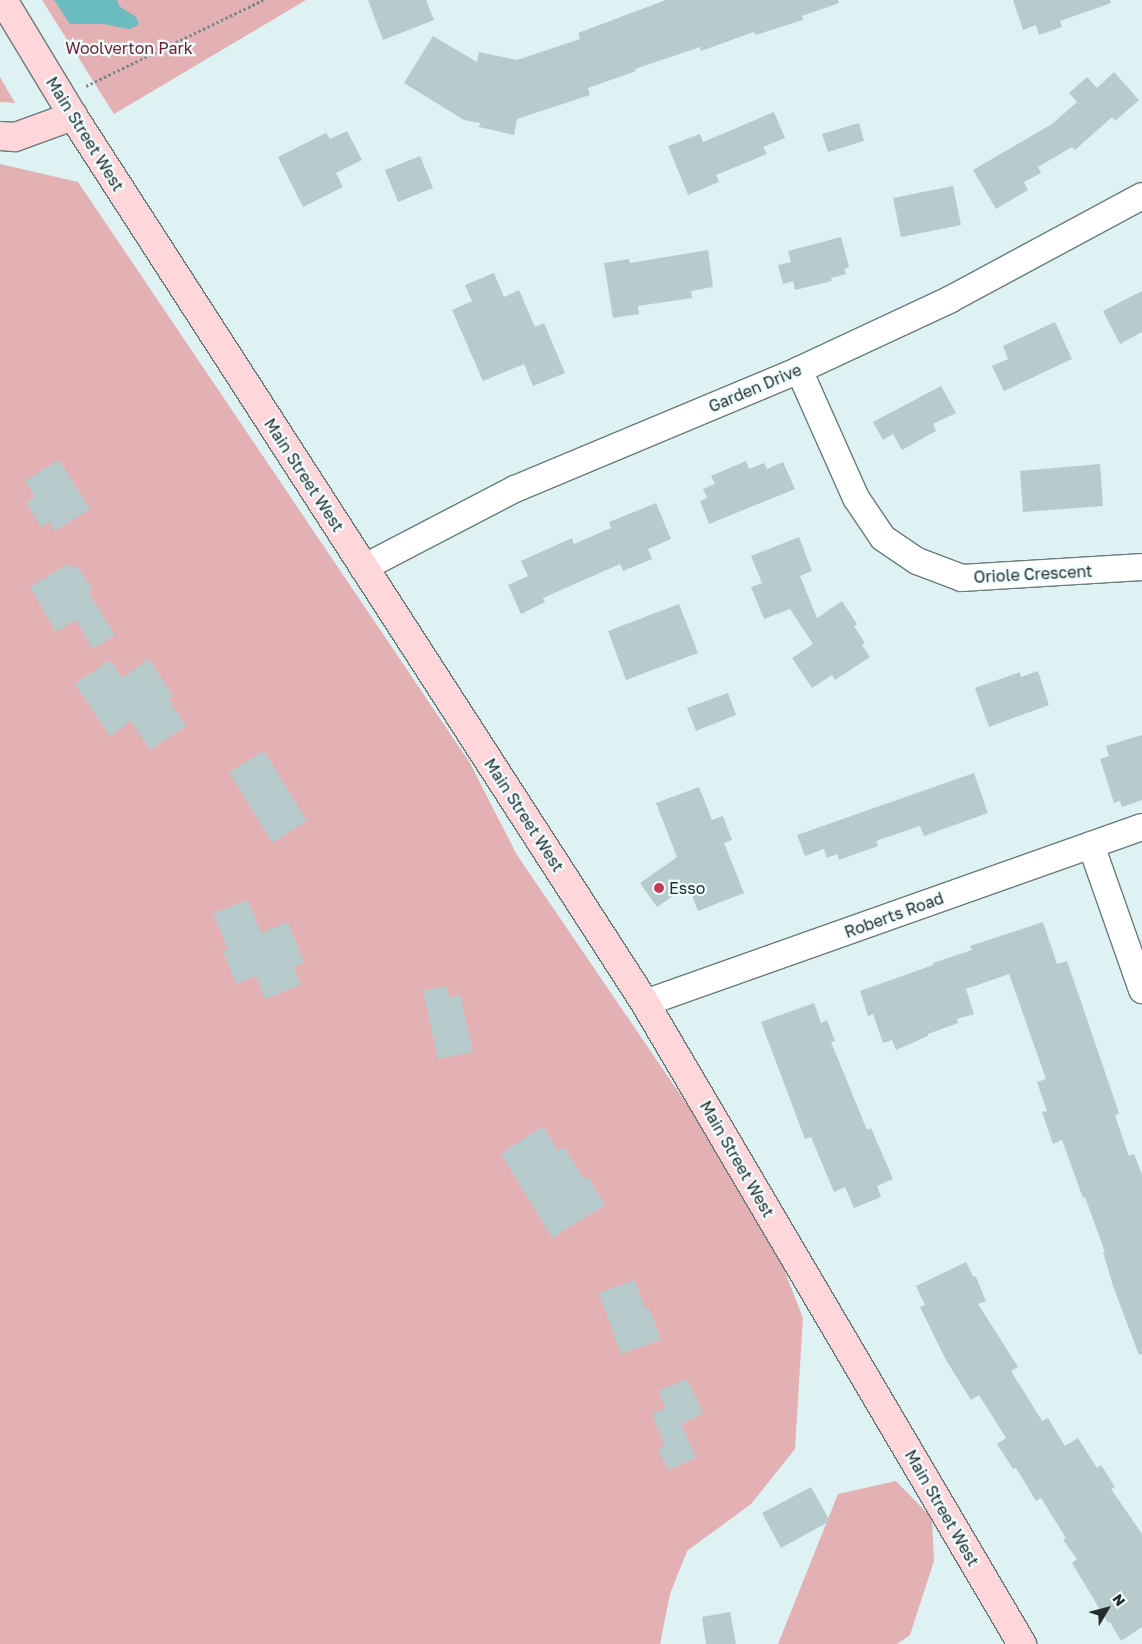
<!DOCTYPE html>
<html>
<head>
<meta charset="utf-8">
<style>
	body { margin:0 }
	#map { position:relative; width:1142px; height:1644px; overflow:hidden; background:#dff2f3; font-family:"Golos Text",sans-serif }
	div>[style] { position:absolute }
	.green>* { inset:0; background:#e3b0b4 }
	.water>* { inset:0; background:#6abcc1 }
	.building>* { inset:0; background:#b8cbcc }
	.path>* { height:3px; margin-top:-1.5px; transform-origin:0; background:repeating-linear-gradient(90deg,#798687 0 2.5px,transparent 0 5px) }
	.roads { filter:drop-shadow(1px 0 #6a7b7c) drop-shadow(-1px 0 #6a7b7c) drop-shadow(0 1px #6a7b7c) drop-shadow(0 -1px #6a7b7c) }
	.minor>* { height:26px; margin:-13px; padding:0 13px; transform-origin:13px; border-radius:13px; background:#fff }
	.major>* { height:28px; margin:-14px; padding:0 14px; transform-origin:14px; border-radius:14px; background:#ffd6d9 }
	.dots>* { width:14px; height:14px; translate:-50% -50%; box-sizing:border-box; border:2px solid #effeff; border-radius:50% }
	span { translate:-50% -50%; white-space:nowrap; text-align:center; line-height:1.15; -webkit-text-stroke:4.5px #effeff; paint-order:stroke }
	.park-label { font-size:16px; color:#6f2130 }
	.street-label { font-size:16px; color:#252d2d }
	.poi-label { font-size:16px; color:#252d2d }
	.left { translate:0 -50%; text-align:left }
	.north { position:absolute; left:1082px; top:1584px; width:50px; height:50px; -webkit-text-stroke:4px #effeff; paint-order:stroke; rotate:53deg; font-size:14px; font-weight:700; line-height:20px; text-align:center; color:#252d2d }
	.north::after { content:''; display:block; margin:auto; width:18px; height:22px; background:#252d2d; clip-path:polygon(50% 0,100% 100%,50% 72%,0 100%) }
</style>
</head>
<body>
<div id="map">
	<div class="green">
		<i style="clip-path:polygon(42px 0,306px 0,114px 114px)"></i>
		<i style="clip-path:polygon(0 77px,15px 103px,0 102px)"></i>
		<i style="clip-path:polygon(0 164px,78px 182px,470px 763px,517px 855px,763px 1216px,803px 1318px,795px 1449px,751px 1504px,687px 1551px,670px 1594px,660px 1644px,0 1644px)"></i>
		<i style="clip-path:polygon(896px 1481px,932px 1518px,934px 1561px,910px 1635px,897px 1644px,778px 1644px,838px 1494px)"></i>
	</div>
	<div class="water">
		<i style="clip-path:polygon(54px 0,117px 0,119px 6px,136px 17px,139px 24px,135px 27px,128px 29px,104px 24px,70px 24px)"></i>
	</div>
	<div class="building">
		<i style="clip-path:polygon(368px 0,426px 0,434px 20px,383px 40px)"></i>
		<i style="clip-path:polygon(666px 0,838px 0,839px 3px,802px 16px,803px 20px,756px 35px,754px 32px,701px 51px,700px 47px,635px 69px,636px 71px,588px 88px,590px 95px,517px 119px,514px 135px,479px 127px,480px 123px,464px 120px,404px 83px,433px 36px,477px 62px,479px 52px,517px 60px,580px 39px,578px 33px)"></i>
		<i style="clip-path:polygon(1013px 0,1110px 0,1111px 3px,1060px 21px,1062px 27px,1039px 35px,1036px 25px,1023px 30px)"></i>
		<i style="clip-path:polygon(1114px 72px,1139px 100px,1115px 121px,1112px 117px,1075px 150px,1072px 147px,1038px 167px,1041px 173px,1024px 182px,1028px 190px,996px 209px,973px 170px,1052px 124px,1077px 102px,1069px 93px,1087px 77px,1097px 88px)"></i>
		<i style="clip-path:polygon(774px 112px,785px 138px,763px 147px,767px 154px,716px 175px,719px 182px,688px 195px,668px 146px,700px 134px,703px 142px)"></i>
		<i style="clip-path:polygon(859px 123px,864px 141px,828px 152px,822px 134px)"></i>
		<i style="clip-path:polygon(347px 131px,362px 160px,336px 173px,343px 187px,303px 207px,278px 157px,326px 133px,330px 139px)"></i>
		<i style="clip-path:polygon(420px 156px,433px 188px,398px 202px,385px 170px)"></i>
		<i style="clip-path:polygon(953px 186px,961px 225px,901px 237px,893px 198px)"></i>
		<i style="clip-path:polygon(841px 237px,849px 267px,844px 269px,846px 274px,831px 278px,832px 281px,795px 290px,793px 281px,783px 284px,778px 265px,791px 262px,788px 251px)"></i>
		<i style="clip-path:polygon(708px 250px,713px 287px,691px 291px,692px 298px,638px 306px,639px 314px,613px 318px,604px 263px,629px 259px,630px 263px)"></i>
		<i style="clip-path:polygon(494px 273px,504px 297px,519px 290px,535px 327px,544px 323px,565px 373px,533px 386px,524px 364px,483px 381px,452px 310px,472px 301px,465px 285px)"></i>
		<i style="clip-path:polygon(1142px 291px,1142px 332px,1120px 344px,1103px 311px)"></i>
		<i style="clip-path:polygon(1055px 322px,1072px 359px,1004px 391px,992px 366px,1008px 359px,1003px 346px)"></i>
		<i style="clip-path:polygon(941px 386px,956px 413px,933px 424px,936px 431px,902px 450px,893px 434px,883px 440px,873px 422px)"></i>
		<i style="clip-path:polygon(59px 460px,90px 509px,55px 531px,49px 522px,41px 527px,26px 503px,35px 497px,25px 481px)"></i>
		<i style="clip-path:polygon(746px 461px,749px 469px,764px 463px,767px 469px,783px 462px,795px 489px,709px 524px,700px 501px,707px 498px,703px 489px,715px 484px,711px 476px)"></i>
		<i style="clip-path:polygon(1100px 464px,1103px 506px,1023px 512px,1020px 471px)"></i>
		<i style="clip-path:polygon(656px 503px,671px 539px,648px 549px,652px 559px,623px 571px,620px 564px,543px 598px,545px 602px,521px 614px,508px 585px,528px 576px,521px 561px,572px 538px,574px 544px,611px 528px,609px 522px)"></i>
		<i style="clip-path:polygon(799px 537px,812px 571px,800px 576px,817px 618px,842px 601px,857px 624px,854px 626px,865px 643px,862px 645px,870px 657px,835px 680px,832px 675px,812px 688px,792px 658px,813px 644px,790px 609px,764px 619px,751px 587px,762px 583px,751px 556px)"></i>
		<i style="clip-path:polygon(68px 564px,71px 569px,77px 565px,92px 589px,88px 592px,115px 635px,93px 649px,76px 620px,56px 632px,30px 587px)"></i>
		<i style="clip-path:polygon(679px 604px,698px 653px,626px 680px,608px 631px)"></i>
		<i style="clip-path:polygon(149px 659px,173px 696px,168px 699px,186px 726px,150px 750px,131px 721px,110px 736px,75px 684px,110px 660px,122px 678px)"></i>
		<i style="clip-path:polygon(1038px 671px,1049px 705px,989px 727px,975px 688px,1020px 672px,1021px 677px)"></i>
		<i style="clip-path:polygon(728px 693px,736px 715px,696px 731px,687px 708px)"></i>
		<i style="clip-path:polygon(1142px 735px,1142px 800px,1122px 807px,1120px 801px,1114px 803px,1100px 759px,1109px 756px,1106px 746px)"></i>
		<i style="clip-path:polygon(264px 751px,307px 821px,272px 843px,229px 772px)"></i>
		<i style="clip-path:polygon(974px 773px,988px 813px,924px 836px,920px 826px,876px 841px,878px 846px,839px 860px,837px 854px,827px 858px,824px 849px,805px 856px,797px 835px)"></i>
		<i style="clip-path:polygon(699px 787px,712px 820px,723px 816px,732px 840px,724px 843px,744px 893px,698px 911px,688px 886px,657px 907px,640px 883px,677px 857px,656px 803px)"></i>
		<i style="clip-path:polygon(248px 900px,261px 933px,288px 922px,304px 963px,294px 967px,301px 985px,265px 999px,256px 976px,236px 984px,223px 951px,228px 949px,213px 913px)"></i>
		<i style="clip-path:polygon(1043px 922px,1057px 964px,1067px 961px,1119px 1113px,1115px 1116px,1129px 1156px,1134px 1154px,1142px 1175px,1142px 1354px,1139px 1355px,1113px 1286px,1103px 1252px,1105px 1252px,1085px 1197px,1083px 1198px,1062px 1140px,1053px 1144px,1042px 1112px,1047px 1111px,1037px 1082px,1046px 1079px,1009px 974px,966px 989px,974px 1014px,957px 1019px,958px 1023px,928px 1034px,928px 1036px,896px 1050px,892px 1040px,883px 1043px,873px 1014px,868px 1016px,860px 991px,933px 965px,933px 963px,972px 950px,970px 946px)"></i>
		<i style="clip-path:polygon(446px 986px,449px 997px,460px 995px,473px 1052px,438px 1059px,423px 991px)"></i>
		<i style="clip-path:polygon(814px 1003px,821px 1023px,827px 1020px,835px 1041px,831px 1042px,867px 1130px,871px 1128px,893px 1179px,877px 1186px,881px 1197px,854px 1208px,845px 1187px,834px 1192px,811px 1137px,805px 1139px,761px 1022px)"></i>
		<i style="clip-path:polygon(543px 1126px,558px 1151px,564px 1147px,584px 1179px,588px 1177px,605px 1205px,552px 1238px,501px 1154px)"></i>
		<i style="clip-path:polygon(966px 1262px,973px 1276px,976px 1277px,986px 1301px,978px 1304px,1018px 1367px,1011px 1371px,1042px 1421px,1048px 1418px,1065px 1446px,1078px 1438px,1097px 1468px,1101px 1465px,1115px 1487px,1111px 1489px,1142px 1534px,1142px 1627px,1121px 1641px,1110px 1622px,1108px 1623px,1072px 1563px,1077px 1559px,1063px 1540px,1066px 1538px,1041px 1498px,1036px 1501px,1016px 1468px,1013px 1469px,997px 1444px,1006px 1438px,979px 1395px,971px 1400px,946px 1360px,920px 1307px,925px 1305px,916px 1286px)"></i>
		<i style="clip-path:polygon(635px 1280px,645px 1309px,649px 1308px,661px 1340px,621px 1354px,599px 1293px)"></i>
		<i style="clip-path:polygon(687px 1379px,703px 1414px,681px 1424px,696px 1458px,668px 1470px,658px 1449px,665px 1446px,652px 1414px,666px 1408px,658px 1391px)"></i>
		<i style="clip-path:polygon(811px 1487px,830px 1521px,781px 1548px,762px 1513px)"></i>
		<i style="clip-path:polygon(730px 1612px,736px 1644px,706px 1644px,702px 1617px)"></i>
	</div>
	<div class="path">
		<i style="left:86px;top:86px;width:197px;rotate:-25.9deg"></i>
	</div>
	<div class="roads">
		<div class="minor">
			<i style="left:799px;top:370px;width:140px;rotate:66deg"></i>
			<i style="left:856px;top:498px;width:48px;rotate:56deg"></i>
			<i style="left:883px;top:538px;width:41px;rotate:34.1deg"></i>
			<i style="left:917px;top:561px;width:48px;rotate:20.7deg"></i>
			<i style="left:962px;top:578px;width:180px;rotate:-3.5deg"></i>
			<i style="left:363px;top:568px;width:171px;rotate:-27.5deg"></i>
			<i style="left:515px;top:489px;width:308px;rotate:-22.7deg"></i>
			<i style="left:799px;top:370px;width:166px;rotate:-25deg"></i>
			<i style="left:949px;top:300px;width:219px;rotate:-28.3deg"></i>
			<i style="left:1091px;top:845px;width:154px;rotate:70.6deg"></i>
			<i style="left:645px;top:1003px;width:527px;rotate:-19.5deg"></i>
		</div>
		<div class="major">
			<i style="left:3px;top:0;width:135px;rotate:58.9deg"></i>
			<i style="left:73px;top:116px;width:1055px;rotate:57.18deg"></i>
			<i style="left:645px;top:1003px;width:744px;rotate:59.54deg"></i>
			<i style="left:0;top:136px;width:15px;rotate:4deg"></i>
			<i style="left:15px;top:137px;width:62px;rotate:-19.9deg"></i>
		</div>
	</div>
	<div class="dots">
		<i style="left:659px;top:888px;background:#ca3a58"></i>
	</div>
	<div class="park-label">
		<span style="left:129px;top:48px">Woolverton Park</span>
	</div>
	<div class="street-label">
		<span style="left:85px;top:134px;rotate:58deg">Main Street West</span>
		<span style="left:755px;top:388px;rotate:-23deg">Garden Drive</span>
		<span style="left:304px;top:475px;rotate:57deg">Main Street West</span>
		<span style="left:1033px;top:574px;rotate:-3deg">Oriole Crescent</span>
		<span style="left:524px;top:815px;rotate:57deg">Main Street West</span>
		<span style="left:894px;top:915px;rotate:-20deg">Roberts Road</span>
		<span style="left:737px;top:1159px;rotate:60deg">Main Street West</span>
		<span style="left:942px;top:1508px;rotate:60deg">Main Street West</span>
	</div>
	<div class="poi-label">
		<span class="left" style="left:669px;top:888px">Esso</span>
	</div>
	<div class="north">N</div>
</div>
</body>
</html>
